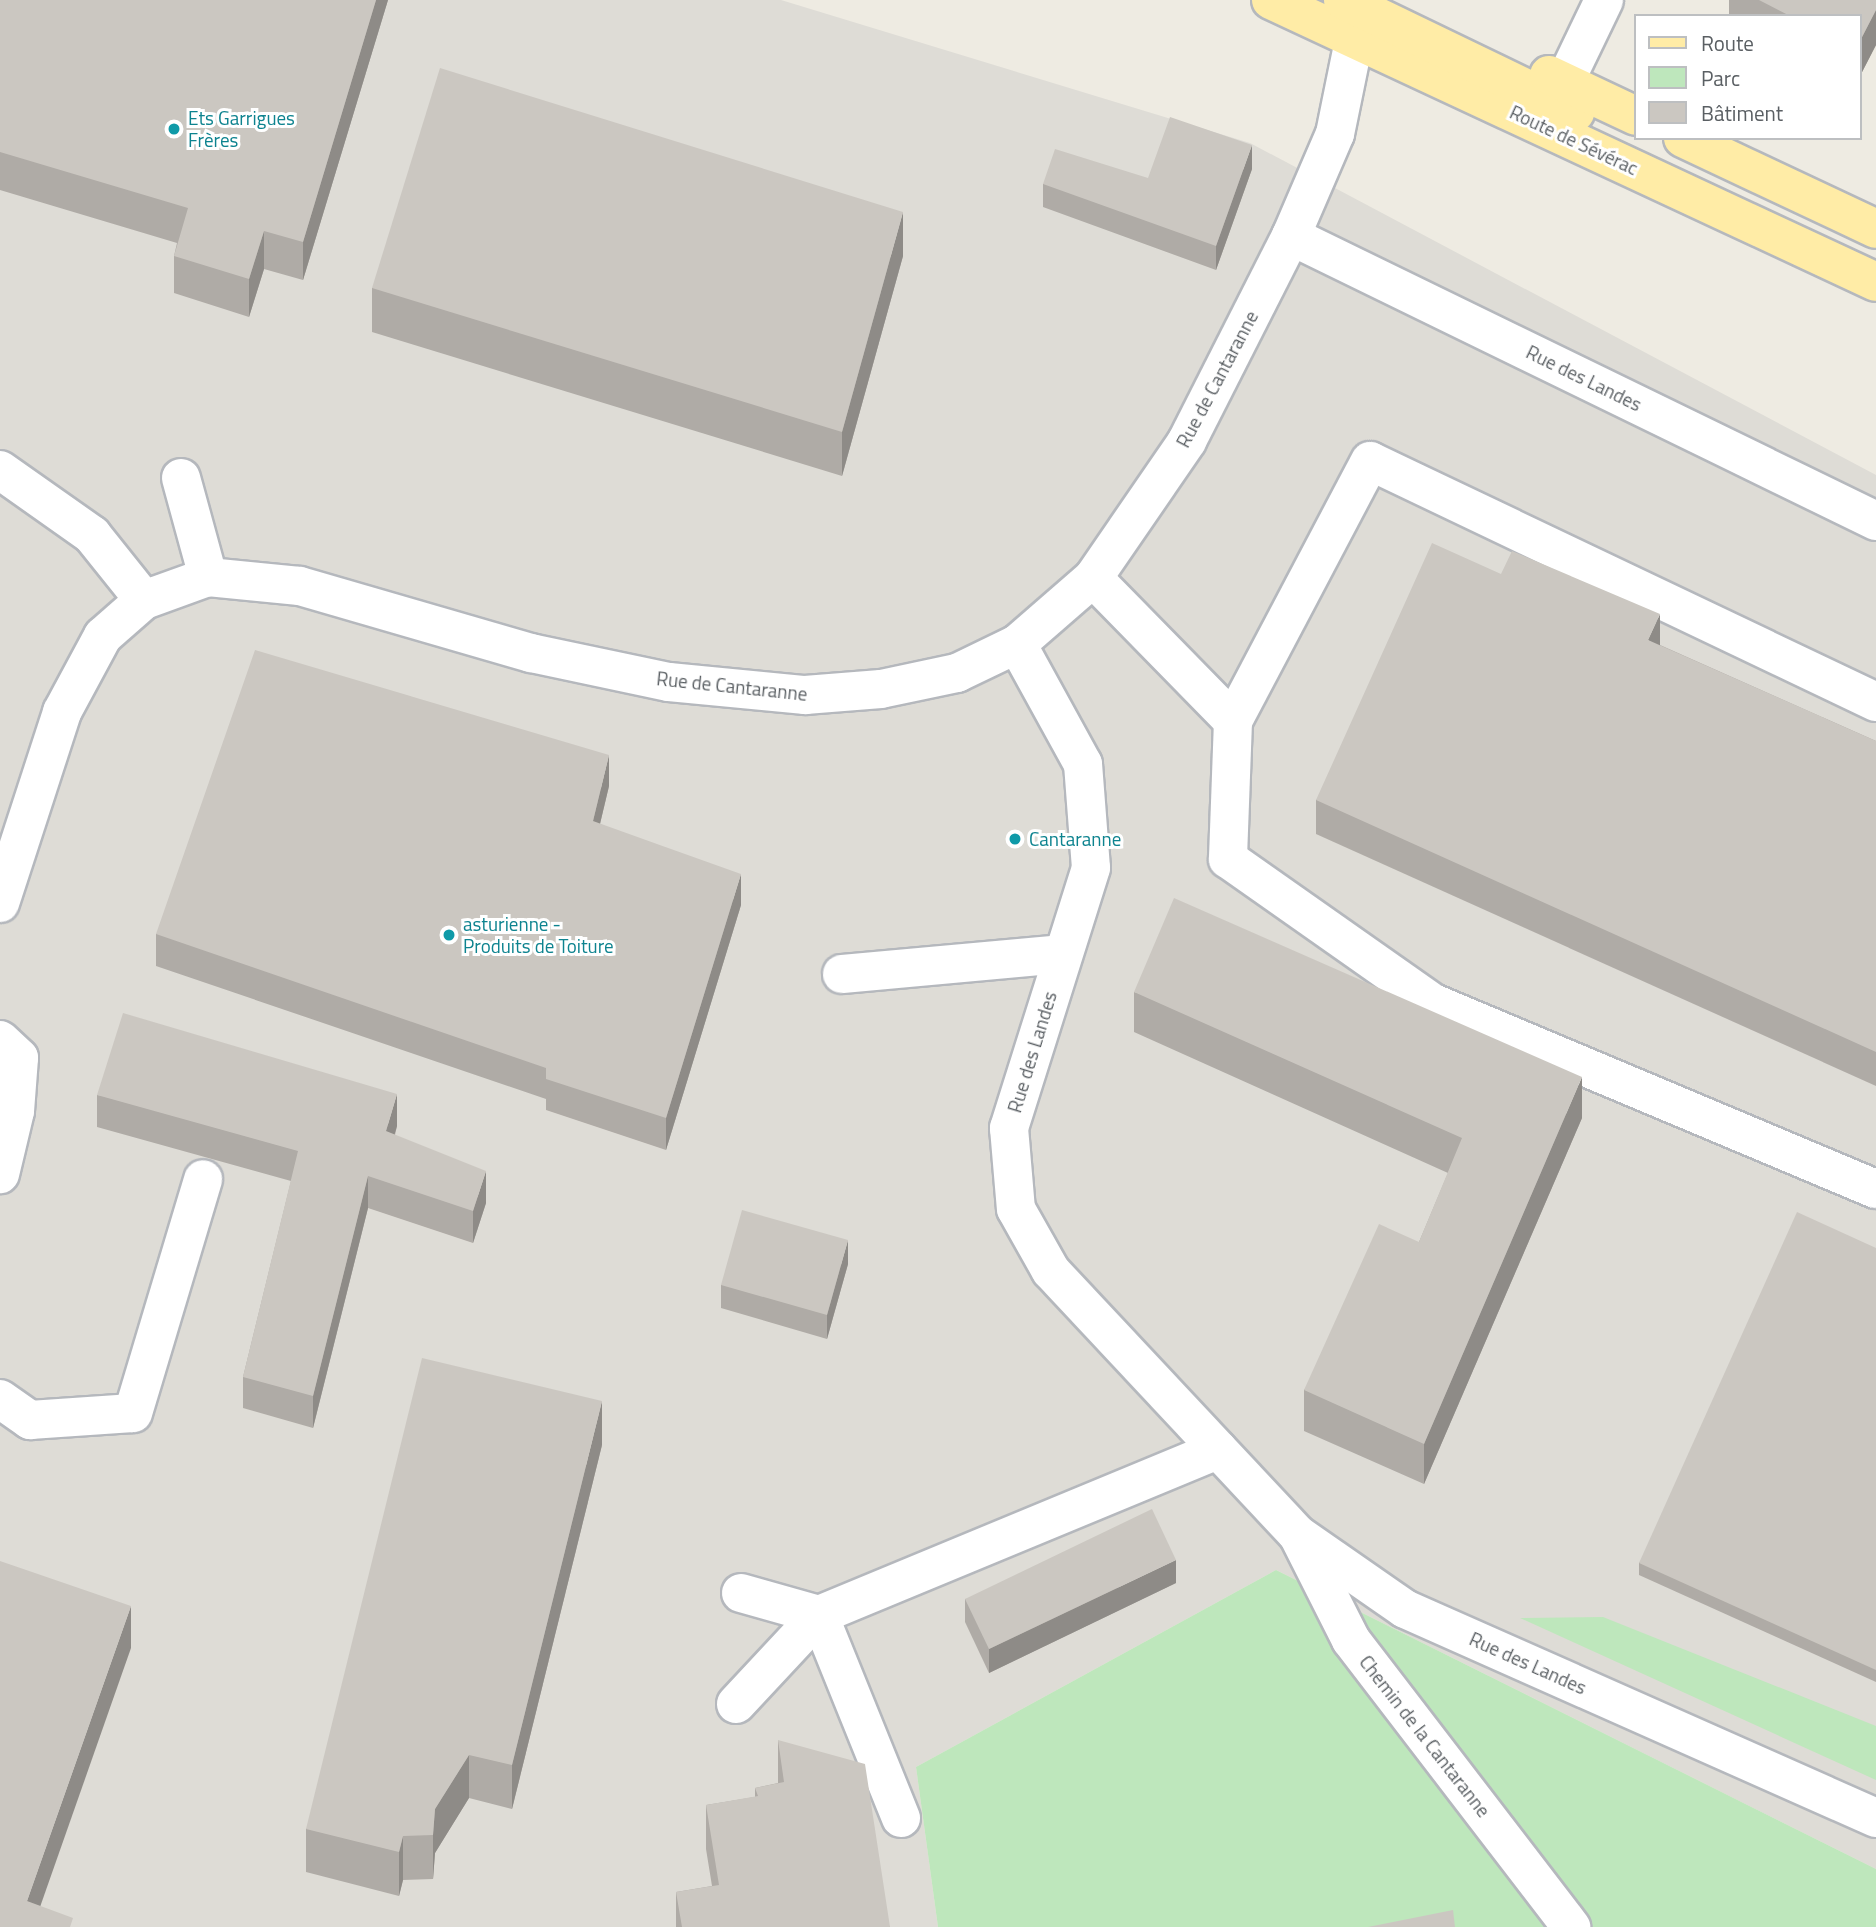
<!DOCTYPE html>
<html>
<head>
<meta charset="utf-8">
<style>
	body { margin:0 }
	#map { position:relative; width:1876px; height:1927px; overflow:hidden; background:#eeebe2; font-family:"Titillium Web",sans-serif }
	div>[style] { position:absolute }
	.industrial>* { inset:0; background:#dedcd6 }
	.green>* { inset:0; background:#bee7bc }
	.roads { filter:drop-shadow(2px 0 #b5b8bd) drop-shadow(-2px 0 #b5b8bd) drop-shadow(0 2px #b5b8bd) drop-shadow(0 -2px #b5b8bd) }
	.minor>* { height:38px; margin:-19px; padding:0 19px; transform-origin:19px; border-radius:19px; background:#fff }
	.major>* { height:38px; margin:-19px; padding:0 19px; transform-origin:19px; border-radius:19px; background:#ffeca6 }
	.wall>* { inset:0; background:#afaba6 }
	.shaded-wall>* { inset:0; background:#8e8b87 }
	.building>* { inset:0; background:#cbc7c1 }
	.dots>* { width:19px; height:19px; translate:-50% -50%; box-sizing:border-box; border:4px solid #fff; border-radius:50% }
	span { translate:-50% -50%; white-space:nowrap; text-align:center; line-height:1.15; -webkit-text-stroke:6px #fff; paint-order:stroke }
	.culture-label { font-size:19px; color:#0d838f }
	.left { translate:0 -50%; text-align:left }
	.street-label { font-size:19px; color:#5a5f63 }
	.legend { position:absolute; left:1634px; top:14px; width:228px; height:126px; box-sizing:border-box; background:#fff; border:2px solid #bdbfc1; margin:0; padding:9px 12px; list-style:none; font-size:21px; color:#5a5f63 }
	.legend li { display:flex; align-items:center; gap:14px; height:35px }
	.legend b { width:35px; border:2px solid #bdbfc1 }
</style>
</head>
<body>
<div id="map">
	<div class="industrial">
		<i style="clip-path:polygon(0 0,781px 0,1250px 143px,1876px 475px,1876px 1869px,1276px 1570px,916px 1767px,938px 1927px,0 1927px)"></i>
	</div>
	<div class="green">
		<i style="clip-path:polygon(1276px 1570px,1876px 1869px,1876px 1927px,938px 1927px,916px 1767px)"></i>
		<i style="clip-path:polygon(1603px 1617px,1876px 1726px,1876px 1780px,1520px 1618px)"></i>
	</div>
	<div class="roads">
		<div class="minor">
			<i style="left:1555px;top:102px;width:113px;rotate:-64.3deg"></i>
			<i style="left:1291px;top:236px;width:651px;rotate:25.97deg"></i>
			<i style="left:0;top:470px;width:113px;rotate:35.2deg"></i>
			<i style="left:92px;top:535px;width:83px;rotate:51.3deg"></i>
			<i style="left:181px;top:478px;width:103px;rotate:74.7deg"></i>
			<i style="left:1093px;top:578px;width:200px;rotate:45.6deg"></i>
			<i style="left:1017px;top:644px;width:137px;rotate:61.2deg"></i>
			<i style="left:1083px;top:764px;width:104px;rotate:85.6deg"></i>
			<i style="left:1091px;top:868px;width:273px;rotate:107.5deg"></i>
			<i style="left:1009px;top:1128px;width:81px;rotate:85.1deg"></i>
			<i style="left:1016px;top:1209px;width:71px;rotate:60.6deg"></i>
			<i style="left:1051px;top:1271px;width:360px;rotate:46.9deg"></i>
			<i style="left:1297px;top:1534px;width:131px;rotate:34.8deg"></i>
			<i style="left:1405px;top:1609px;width:515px;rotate:23.93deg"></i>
			<i style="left:1876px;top:702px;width:560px;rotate:-154.53deg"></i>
			<i style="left:1370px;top:461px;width:294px;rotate:117.8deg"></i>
			<i style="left:1233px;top:721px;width:138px;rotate:92.1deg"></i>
			<i style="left:1228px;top:859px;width:251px;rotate:35.1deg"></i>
			<i style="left:1433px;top:1003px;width:480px;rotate:22.8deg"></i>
			<i style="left:0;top:903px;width:201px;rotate:-72deg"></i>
			<i style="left:62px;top:712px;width:86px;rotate:-61.7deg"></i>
			<i style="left:103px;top:636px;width:55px;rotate:-41.3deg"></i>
			<i style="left:144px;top:600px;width:68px;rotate:-19.8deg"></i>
			<i style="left:208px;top:577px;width:92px;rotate:5.6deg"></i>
			<i style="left:300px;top:586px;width:241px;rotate:16.2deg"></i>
			<i style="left:531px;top:653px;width:141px;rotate:11.9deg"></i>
			<i style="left:669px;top:682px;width:137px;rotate:5.5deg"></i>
			<i style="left:805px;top:695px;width:76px;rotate:-4.5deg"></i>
			<i style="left:881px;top:689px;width:78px;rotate:-11.9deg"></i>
			<i style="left:957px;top:673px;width:67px;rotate:-25.8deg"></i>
			<i style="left:1017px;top:644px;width:101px;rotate:-41deg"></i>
			<i style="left:1093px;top:578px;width:166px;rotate:-55.5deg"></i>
			<i style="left:1187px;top:441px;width:230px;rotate:-63.1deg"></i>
			<i style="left:1291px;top:236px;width:111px;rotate:-66.7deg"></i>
			<i style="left:1335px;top:134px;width:131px;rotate:-78.5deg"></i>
			<i style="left:842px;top:974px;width:220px;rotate:-5.2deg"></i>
			<i style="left:0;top:1040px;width:26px;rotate:43deg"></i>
			<i style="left:19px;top:1058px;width:53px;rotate:94.3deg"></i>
			<i style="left:15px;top:1111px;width:65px;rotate:103.4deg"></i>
			<i style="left:0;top:1399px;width:37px;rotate:35deg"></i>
			<i style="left:30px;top:1420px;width:103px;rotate:-3.9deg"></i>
			<i style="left:133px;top:1413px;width:244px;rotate:-73.3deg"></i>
			<i style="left:1300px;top:1539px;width:113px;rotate:63.2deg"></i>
			<i style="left:1351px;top:1640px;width:362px;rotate:52.5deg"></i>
			<i style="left:741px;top:1593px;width:81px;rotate:15.8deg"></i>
			<i style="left:819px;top:1615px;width:432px;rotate:-22.5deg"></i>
			<i style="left:736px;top:1704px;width:122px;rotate:-47deg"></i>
			<i style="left:819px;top:1615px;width:219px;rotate:68deg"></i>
		</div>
		<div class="major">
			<i style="left:1271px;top:0;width:667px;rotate:24.99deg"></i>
			<i style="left:1343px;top:0;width:258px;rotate:25.8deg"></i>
			<i style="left:1549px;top:75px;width:96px;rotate:25.2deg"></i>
			<i style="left:1683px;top:138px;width:213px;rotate:25.2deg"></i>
		</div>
	</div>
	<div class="wall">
		<i style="clip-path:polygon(0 0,388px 0,303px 280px,264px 269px,249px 317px,174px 293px,174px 256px,177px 243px,0 190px)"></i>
		<i style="clip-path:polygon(1729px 0,1876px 0,1876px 45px,1860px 76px,1860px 16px,1729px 16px)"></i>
		<i style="clip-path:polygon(1252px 169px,1216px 270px,1043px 207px,1043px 184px,1148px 178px)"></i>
		<i style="clip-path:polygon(903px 256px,842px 476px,372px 332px,372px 288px)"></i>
		<i style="clip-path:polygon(1660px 645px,1876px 741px,1876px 1086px,1316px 834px,1316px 800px)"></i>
		<i style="clip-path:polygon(609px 786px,600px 824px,741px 905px,666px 1150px,546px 1110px,546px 1099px,156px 966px,156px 934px)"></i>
		<i style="clip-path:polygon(1134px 992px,1582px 1118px,1424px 1484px,1304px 1431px,1304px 1390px,1419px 1242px,1448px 1173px,1134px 1032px)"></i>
		<i style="clip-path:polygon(97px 1095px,397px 1126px,395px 1135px,486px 1203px,473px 1243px,368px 1208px,313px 1428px,243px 1408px,243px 1377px,291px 1181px,97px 1127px)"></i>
		<i style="clip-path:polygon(1876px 1248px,1876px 1682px,1639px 1575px,1639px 1563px)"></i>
		<i style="clip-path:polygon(848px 1264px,827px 1339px,721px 1308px,721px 1285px)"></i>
		<i style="clip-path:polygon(602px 1445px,512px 1809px,469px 1798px,435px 1853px,433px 1879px,403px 1880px,399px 1896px,306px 1872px,306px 1829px)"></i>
		<i style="clip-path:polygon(1176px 1583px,989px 1673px,965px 1622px,965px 1599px)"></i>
		<i style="clip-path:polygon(778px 1740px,890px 1927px,676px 1927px,676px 1892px,712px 1886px,706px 1849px,706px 1805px,755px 1797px,755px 1788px,778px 1783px)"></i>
	</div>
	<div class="shaded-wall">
		<i style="clip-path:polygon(376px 0,388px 0,303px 280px,303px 242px)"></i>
		<i style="clip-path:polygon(1876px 10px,1876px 45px,1860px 76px,1860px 41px)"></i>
		<i style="clip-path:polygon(1252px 145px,1252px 169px,1216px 270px,1216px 246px)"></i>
		<i style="clip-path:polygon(903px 212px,903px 256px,842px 476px,842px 432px)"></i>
		<i style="clip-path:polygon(264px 231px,264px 269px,249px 317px,249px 279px)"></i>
		<i style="clip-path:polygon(1660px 614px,1660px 649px,1648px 640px)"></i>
		<i style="clip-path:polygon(609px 755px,609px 786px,593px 853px,593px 821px)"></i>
		<i style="clip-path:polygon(741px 874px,741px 905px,666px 1150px,666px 1118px)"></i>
		<i style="clip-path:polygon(1582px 1077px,1582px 1118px,1424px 1484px,1424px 1444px)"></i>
		<i style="clip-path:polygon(397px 1094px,397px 1126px,386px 1163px,386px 1131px)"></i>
		<i style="clip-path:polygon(486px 1171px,486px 1203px,473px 1243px,473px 1211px)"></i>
		<i style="clip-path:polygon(368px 1176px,368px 1208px,313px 1428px,313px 1396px)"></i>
		<i style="clip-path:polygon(848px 1240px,848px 1264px,827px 1339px,827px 1315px)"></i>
		<i style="clip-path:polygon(602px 1401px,602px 1445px,512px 1809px,512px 1765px)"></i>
		<i style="clip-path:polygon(1176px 1560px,1176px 1583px,989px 1673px,989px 1649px)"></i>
		<i style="clip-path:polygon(131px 1606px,131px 1648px,33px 1927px,27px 1901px)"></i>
		<i style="clip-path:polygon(469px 1755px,469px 1798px,435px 1853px,433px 1879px,433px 1835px,435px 1809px)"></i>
		<i style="clip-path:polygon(403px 1836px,403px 1880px,399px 1896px,399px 1852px)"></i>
	</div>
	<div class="building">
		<i style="clip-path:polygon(0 0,376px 0,303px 242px,264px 231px,249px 279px,174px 256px,188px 208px,0 152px)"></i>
		<i style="clip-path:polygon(1759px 0,1876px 0,1876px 10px,1860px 41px,1860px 16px,1790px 16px)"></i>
		<i style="clip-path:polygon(440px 68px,903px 212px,842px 432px,372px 288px)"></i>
		<i style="clip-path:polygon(1170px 117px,1252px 145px,1216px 246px,1043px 184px,1055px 149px,1148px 178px)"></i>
		<i style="clip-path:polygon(1432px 543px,1501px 574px,1512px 551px,1660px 614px,1648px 640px,1876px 741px,1876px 1052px,1316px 800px)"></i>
		<i style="clip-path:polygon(255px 650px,609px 755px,593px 821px,741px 874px,666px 1118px,546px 1079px,546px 1068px,156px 934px)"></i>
		<i style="clip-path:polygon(1174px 898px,1582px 1077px,1424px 1444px,1304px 1390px,1379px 1224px,1419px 1242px,1462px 1138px,1134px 992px)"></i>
		<i style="clip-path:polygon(123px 1013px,397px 1094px,386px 1131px,486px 1171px,473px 1211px,368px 1176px,313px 1396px,243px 1377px,298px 1151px,97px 1095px)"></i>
		<i style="clip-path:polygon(742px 1210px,848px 1240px,827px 1315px,721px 1285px)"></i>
		<i style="clip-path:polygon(1797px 1212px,1876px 1248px,1876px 1670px,1639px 1563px)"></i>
		<i style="clip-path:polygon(422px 1358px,602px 1401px,512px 1765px,469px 1755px,435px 1809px,433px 1835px,403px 1836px,399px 1852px,306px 1829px)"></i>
		<i style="clip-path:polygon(1152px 1509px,1176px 1560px,989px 1649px,965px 1599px)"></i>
		<i style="clip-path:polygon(0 1561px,131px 1606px,27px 1901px,73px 1918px,70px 1927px,0 1927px)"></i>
		<i style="clip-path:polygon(778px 1740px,865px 1764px,890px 1927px,682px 1927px,676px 1892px,719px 1885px,706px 1805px,758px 1796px,755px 1788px,784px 1782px)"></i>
		<i style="clip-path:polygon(1453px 1910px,1455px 1927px,1368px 1927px)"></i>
	</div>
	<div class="dots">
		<i style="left:174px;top:129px;background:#0f9aa8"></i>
		<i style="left:1015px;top:839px;background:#0f9aa8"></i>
		<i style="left:449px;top:935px;background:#0f9aa8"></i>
	</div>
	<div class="culture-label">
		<span class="left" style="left:188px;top:129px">Ets Garrigues<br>Frères</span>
		<span class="left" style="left:1029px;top:839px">Cantaranne</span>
		<span class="left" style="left:463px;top:935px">asturienne -<br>Produits de Toiture</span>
	</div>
	<div class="street-label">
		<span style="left:1574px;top:140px;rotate:25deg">Route de Sévérac</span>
		<span style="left:1584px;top:378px;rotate:26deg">Rue des Landes</span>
		<span style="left:1217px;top:379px;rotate:-62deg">Rue de Cantaranne</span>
		<span style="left:732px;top:686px;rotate:6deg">Rue de Cantaranne</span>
		<span style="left:1032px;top:1052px;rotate:-73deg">Rue des Landes</span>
		<span style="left:1528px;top:1663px;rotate:24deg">Rue des Landes</span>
		<span style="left:1425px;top:1736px;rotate:52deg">Chemin de la Cantaranne</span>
	</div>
	<ul class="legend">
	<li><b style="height:9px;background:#ffeca6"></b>Route</li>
	<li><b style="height:19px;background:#bee7bc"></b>Parc</li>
	<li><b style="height:19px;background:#cbc7c1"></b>Bâtiment</li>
	</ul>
</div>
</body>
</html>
